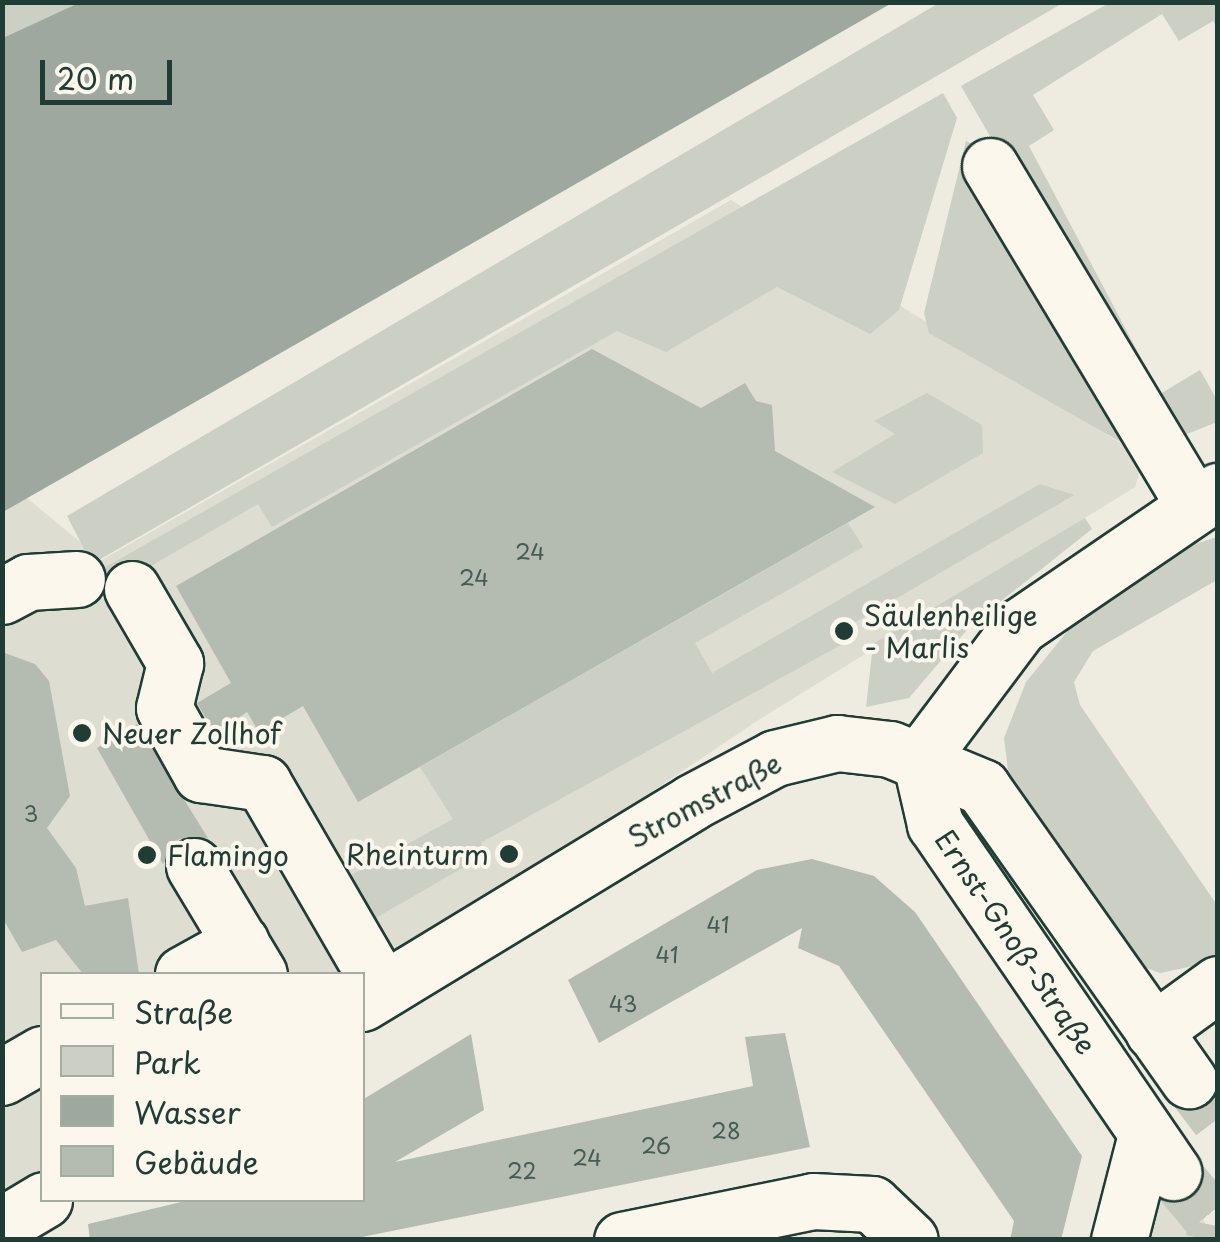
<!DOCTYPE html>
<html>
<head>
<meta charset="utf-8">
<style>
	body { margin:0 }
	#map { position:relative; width:1220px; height:1242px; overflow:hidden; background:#eeece1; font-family:"Playpen Sans",sans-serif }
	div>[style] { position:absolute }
	.built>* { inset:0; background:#ddddd2 }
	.green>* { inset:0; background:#cbcfc4 }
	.water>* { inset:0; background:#9fa89f }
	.building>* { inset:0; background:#b4bbb0 }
	.minor-tunnel>* { height:55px; margin-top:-27.5px; transform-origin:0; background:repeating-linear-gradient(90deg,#c5c9be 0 55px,transparent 0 83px) }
	.highway-tunnel>* { height:55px; margin-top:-27.5px; transform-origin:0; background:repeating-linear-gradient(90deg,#c5c9be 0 55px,transparent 0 83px) }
	.roads { filter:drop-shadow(2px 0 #1f3d34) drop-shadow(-2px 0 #1f3d34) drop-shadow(0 2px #1f3d34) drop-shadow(0 -2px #1f3d34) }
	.minor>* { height:55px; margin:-27.5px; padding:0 27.5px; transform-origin:27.5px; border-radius:27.5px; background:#fbf7ec }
	.highway>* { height:55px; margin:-27.5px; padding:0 27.5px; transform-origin:27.5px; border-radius:27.5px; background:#fbf7ec }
	.dots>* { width:28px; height:28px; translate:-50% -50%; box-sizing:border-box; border:5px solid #fbf7ec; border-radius:50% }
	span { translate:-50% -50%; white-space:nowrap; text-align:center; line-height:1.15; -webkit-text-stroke:8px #fbf7ec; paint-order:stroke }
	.number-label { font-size:22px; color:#445c53 }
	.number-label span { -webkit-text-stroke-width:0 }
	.poi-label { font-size:28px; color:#1f3d34 }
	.left { translate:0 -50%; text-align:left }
	.right { translate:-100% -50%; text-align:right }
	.street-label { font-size:28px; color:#1f3d34 }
	.frame { position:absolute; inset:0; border:5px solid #1f3d34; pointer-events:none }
	.legend { position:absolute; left:40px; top:972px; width:325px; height:230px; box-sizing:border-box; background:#fbf7ec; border:2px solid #a3ada2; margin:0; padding:12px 18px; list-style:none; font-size:30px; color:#1f3d34 }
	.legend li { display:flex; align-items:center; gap:20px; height:50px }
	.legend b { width:50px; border:2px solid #a3ada2 }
	.scale { position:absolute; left:40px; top:60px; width:132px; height:45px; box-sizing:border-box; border:5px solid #1f3d34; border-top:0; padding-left:12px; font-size:30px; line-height:35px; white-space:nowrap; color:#1f3d34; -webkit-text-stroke:8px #fbf7ec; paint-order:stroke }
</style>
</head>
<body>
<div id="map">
	<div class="built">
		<i style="clip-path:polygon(731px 200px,1144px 458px,1135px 487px,760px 719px,363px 985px,362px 974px,42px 974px,42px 1189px,3px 1214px,3px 512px,27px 498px,102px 560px)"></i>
		<i style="clip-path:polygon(1132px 1122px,1217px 1239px,1098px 1239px)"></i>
	</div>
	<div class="green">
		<i style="clip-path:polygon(3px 2px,125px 3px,3px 58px)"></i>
		<i style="clip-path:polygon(939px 3px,1063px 3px,92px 564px,67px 516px)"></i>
		<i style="clip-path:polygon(1109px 3px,1217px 3px,1217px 27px,1213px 21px,1179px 41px,1162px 14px,1033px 95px,1054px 130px,1029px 146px,1160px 394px,1200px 370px,1217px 400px,1217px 422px,1167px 442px,961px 86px)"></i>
		<i style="clip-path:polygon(943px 93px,957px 118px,899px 310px,870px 334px,777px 287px,666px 352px,617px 331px,272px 527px,258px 504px,106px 592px,95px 573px)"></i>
		<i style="clip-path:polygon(966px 141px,978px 147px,1140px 453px,929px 333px,924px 313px)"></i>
		<i style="clip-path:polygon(927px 393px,982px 425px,983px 453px,895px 504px,832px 472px,895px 434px,874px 421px)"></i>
		<i style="clip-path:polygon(1040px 484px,1074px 495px,842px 630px,841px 645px,482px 842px,478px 859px,367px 923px,342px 880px,453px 819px,420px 767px,848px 523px,863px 547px,695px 643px,712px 673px)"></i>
		<i style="clip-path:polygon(1085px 518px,1092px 529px,972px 624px,909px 698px,866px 707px,873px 644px)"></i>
		<i style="clip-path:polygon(1217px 537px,1217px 580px,1093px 651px,1074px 682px,1080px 705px,1217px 905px,1217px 961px,1160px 973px,1136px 964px,1010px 786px,1004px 738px,1026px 682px,1075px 622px,1151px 558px)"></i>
	</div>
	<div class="water">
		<i style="clip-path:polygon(81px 2px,892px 2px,892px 3px,3px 512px,3px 38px)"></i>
	</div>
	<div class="building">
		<i style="clip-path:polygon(592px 349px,701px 408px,745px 383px,756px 401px,772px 405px,775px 451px,875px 507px,358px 802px,303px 706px,259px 732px,247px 712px,215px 734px,197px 703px,231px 683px,176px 586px)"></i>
		<i style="clip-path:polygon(2px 652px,35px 664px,49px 681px,70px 796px,47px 828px,76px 868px,85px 906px,128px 898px,139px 974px,83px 974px,56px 940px,22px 952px,2px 917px)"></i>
		<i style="clip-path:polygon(137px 724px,208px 838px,179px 839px,163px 864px,97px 748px)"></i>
		<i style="clip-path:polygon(812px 859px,874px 876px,915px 912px,1082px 1156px,1061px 1240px,1010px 1240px,1014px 1221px,839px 966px,798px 948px,802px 928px,599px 1043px,568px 980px,757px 870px)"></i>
		<i style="clip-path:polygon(785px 1033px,810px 1147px,347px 1240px,90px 1240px,88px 1224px,190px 1200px,362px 1200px,362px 1100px,471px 1034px,484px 1110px,395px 1162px,753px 1086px,745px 1037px)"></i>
	</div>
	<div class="minor-tunnel">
		<i style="left:1189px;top:1080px;width:48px;rotate:52.7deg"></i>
		<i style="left:1173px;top:1172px;width:70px;rotate:50.2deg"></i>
	</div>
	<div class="highway-tunnel">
		<i style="left:1213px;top:1240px;width:15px;rotate:-79deg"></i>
	</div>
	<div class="roads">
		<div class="minor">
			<i style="left:990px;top:166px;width:392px;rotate:59deg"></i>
			<i style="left:132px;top:589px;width:86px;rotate:59.8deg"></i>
			<i style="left:175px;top:663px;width:46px;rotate:103.7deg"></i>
			<i style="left:164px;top:708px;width:76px;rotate:60.7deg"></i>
			<i style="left:201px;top:774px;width:63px;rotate:8.3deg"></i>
			<i style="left:263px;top:783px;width:239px;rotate:59.9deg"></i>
			<i style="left:2px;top:596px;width:30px;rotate:-28deg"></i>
			<i style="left:28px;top:582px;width:49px;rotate:-3.5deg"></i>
			<i style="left:920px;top:759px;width:67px;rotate:77deg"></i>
			<i style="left:935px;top:824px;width:422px;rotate:55.6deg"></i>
			<i style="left:920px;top:759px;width:166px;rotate:-53.1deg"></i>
			<i style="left:1020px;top:626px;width:240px;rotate:-34.3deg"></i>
			<i style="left:194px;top:866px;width:126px;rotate:59deg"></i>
			<i style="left:183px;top:974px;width:66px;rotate:-28.9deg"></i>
			<i style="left:362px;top:1003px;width:386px;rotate:-31.3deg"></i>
			<i style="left:692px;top:802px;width:94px;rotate:-27.9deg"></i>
			<i style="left:775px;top:758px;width:64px;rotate:-13.6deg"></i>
			<i style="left:837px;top:743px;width:53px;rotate:6.5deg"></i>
			<i style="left:890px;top:749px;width:100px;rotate:22.4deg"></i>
			<i style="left:982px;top:787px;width:359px;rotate:54.8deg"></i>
			<i style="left:2px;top:1077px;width:46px;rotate:-29.9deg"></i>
			<i style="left:2px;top:1225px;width:49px;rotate:-30.8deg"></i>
			<i style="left:622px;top:1240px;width:195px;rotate:-11.5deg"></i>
			<i style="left:813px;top:1201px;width:59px;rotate:2.9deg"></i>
			<i style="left:872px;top:1204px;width:52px;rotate:43.5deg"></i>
			<i style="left:1119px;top:1240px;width:108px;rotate:-75.6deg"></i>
		</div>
		<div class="highway">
			<i style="left:1153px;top:1031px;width:80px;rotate:-35.9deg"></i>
		</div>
	</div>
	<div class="dots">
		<i style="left:844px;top:631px;background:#1f3d34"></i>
		<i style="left:82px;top:733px;background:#1f3d34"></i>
		<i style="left:509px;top:854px;background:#1f3d34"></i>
		<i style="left:147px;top:855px;background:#1f3d34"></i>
	</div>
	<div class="number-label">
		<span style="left:530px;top:551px">24</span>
		<span style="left:474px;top:577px">24</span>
		<span style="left:31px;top:813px">3</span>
		<span style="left:718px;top:924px">41</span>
		<span style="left:667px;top:954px">41</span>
		<span style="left:623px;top:1003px">43</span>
		<span style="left:726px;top:1130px">28</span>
		<span style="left:656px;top:1145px">26</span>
		<span style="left:587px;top:1157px">24</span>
		<span style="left:522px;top:1170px">22</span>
	</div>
	<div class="poi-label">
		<span class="left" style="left:864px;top:631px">Säulenheilige<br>- Marlis</span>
		<span class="left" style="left:102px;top:733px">Neuer Zollhof</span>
		<span class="right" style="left:489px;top:854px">Rheinturm</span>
		<span class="left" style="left:167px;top:855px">Flamingo</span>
	</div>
	<div class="street-label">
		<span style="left:704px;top:800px;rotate:-28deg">Stromstraße</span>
		<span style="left:1016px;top:942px;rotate:56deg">Ernst-Gnoß-Straße</span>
	</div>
	<div class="frame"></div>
	<ul class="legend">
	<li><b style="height:12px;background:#fbf7ec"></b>Straße</li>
	<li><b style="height:28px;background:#cbcfc4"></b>Park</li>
	<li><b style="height:28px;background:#9fa89f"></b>Wasser</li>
	<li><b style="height:28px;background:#b4bbb0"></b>Gebäude</li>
	</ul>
	<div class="scale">20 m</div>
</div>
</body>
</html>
